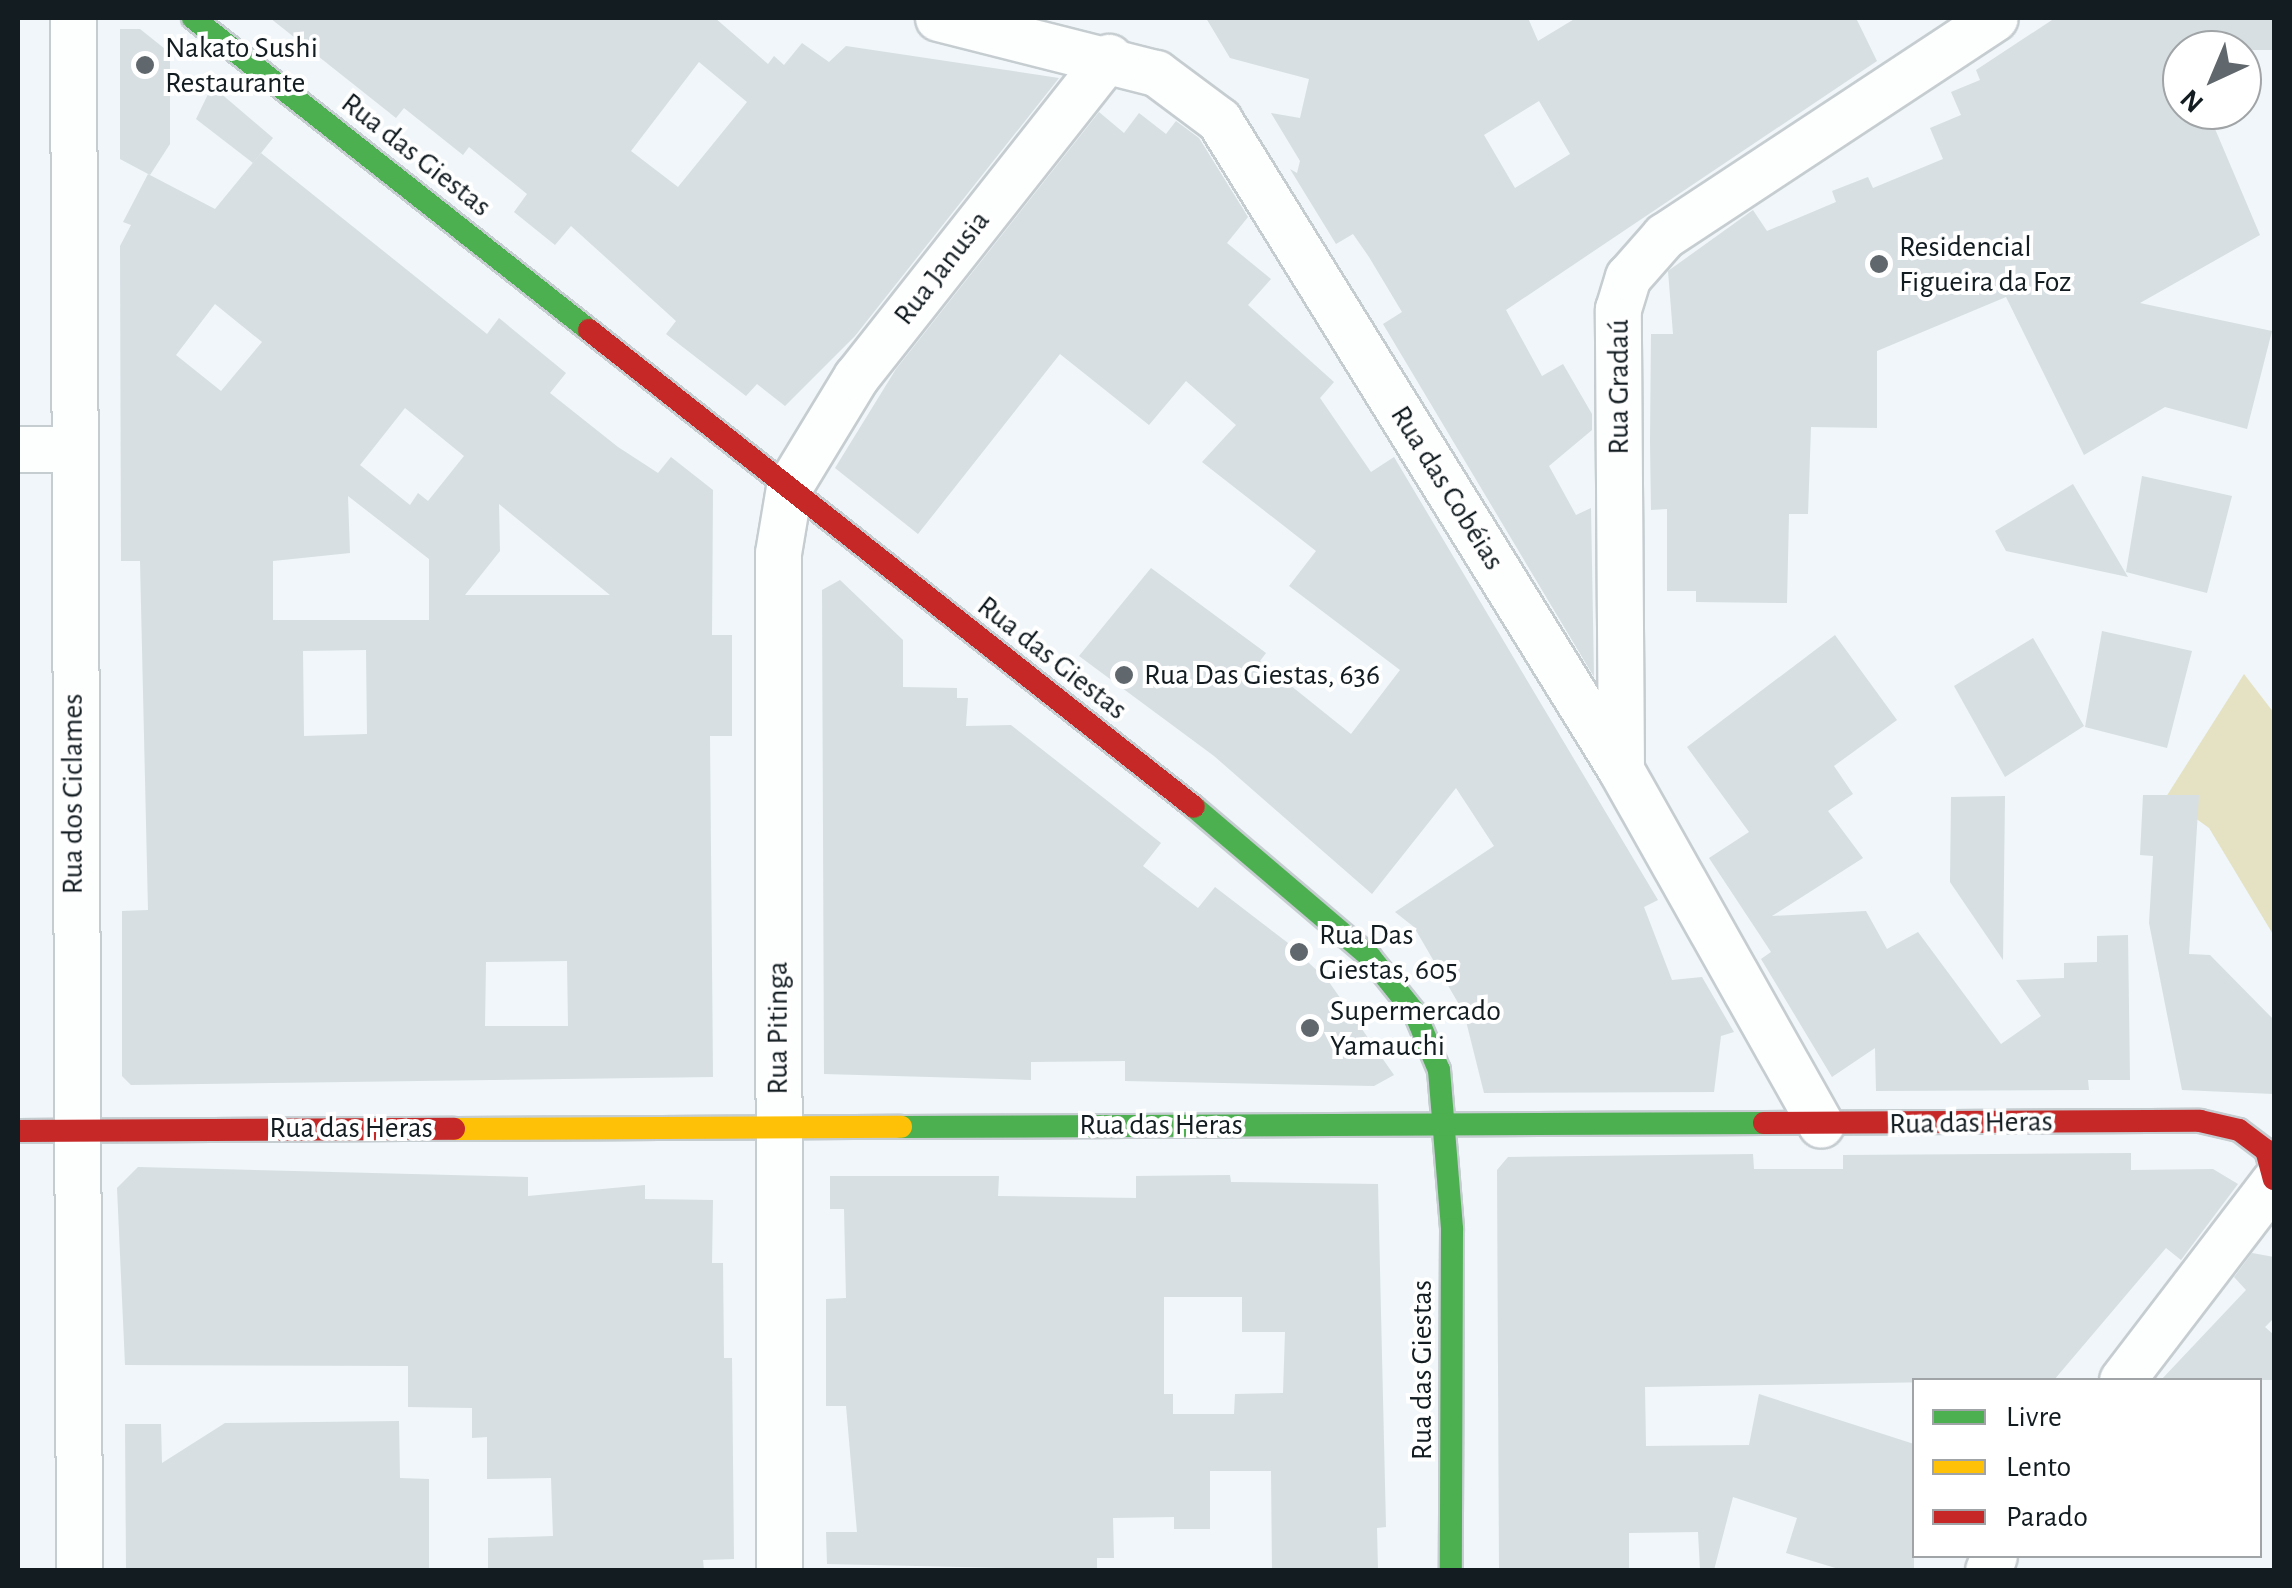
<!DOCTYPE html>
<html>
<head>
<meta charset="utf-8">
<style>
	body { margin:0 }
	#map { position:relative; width:2292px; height:1588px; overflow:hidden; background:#f0f6f9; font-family:"Alegreya Sans",sans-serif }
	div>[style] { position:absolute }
	.green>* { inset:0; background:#e5e2c4 }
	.building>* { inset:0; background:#d7dfe3 }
	.roads { filter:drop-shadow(2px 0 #c6cdd1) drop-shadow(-2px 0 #c6cdd1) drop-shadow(0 2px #c6cdd1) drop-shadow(0 -2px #c6cdd1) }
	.street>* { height:45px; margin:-22.5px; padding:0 22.5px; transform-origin:22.5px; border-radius:22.5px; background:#fdfefe }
	.fast>* { height:22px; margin:-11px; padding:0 11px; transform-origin:11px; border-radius:11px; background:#4caf50 }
	.slow>* { height:22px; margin:-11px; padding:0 11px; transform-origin:11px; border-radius:11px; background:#ffc107 }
	.jam>* { height:22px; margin:-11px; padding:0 11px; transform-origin:11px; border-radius:11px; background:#c62828 }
	.dots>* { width:28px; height:28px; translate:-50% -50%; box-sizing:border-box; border:5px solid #fff; border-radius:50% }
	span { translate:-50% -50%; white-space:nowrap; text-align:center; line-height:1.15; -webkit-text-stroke:8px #fff; paint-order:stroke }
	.poi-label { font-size:30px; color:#121c21 }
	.left { translate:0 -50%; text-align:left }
	.street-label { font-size:30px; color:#121c21 }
	.frame { position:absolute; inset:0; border:20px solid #121c21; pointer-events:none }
	.legend { position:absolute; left:1912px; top:1378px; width:350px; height:180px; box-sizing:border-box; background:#fff; border:2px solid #a0a4a6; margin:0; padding:12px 18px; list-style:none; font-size:30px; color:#121c21 }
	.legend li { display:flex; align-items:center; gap:20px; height:50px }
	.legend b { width:50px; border:2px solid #a0a4a6 }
	.north { position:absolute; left:2162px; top:30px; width:100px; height:100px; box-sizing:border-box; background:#fff; border:2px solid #a0a4a6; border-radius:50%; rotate:224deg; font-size:28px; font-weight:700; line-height:40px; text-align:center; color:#121c21 }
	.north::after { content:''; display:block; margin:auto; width:35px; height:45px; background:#60686d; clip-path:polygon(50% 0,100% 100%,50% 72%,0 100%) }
</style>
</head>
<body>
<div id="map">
	<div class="green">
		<i style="clip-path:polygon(2244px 674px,2274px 713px,2274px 936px,2209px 828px,2166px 797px)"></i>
	</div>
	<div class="building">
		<i style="clip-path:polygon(evenodd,270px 18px,715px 18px,768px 64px,774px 56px,784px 65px,802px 43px,829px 62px,846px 46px,1059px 78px,855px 336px,785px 406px,757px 384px,746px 396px,666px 334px,676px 321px,571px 226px,555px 245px,514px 212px,527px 194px,469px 147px,463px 155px,404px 108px,396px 118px,270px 18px,699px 62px,747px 102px,678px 187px,631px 151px,699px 62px)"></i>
		<i style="clip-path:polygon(evenodd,1206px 18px,1528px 18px,1538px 41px,1576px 18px,1856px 18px,1877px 61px,1506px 310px,1542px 376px,1563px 364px,1592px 414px,1592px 430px,1549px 466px,1576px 515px,1591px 508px,1594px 677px,1383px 324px,1402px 312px,1369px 257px,1353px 234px,1336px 244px,1290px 169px,1297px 173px,1300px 161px,1271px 113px,1300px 118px,1309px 79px,1230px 58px,1206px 18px,1539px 101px,1570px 154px,1515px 188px,1484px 135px,1539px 101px)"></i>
		<i style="clip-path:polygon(2055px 18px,2274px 18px,2274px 50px,2182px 50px,2182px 110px,2207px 110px,2260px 235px,2140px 303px,2272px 331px,2247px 429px,2165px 407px,2084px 455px,2006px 297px,1877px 351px,1877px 428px,1811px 427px,1808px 514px,1789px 514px,1787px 603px,1696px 602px,1696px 591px,1667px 591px,1667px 509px,1651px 510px,1650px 442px,1651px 334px,1673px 334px,1668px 271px,1753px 210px,1767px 231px,1836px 202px,1832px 191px,1868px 177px,1873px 188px,1943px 159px,1930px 128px,1961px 115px,1951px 92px,1980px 80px,1976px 70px)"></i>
		<i style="clip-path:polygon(120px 29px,140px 29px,170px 53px,170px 144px,150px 175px,120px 159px)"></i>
		<i style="clip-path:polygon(212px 86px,273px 138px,253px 163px,196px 119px)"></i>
		<i style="clip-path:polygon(1099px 112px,1124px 133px,1139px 113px,1166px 134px,1176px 121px,1199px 138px,1248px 217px,1227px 243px,1271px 279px,1248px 305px,1334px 382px,1320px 398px,1371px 472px,1394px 457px,1658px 900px,1644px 907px,1672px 980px,1702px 977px,1734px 1032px,1721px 1036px,1714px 1092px,1484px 1093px,1464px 1013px,1414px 927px,1395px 912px,1494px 846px,1456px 788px,1372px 894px,1214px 756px,1079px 656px,1151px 568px,1266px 653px,1260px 661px,1351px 734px,1400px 670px,1289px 586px,1316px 551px,1202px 462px,1236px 425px,1186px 381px,1149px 425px,1060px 354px,918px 534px,835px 468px,896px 369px)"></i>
		<i style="clip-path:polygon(evenodd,261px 153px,487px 334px,499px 318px,566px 373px,550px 393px,618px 447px,658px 473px,671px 457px,713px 490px,712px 635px,732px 635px,732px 736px,710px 736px,713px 1077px,131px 1085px,122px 1076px,122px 911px,148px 910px,140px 561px,121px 561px,120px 246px,131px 225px,123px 222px,148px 174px,215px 209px,261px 153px,215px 304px,262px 342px,221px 391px,176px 355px,215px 304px,261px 153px,405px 408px,464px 456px,428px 501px,418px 493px,410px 505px,360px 465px,405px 408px,261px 153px,348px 496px,429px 559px,429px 620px,273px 620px,273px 561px,350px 553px,348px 496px,261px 153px,499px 504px,510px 513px,610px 595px,465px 595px,500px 551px,499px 504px,261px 153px,366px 650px,367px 734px,304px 736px,303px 651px,366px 650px,261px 153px,567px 961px,568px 1026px,485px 1026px,486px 962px,567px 961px)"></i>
		<i style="clip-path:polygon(2142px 476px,2232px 496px,2207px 593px,2126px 572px)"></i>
		<i style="clip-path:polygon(2073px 484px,2128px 577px,2006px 551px,1995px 531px)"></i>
		<i style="clip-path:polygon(840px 580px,903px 640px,903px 687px,957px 688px,957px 698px,968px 698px,966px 726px,1011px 725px,1161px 843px,1143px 866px,1198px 908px,1215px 887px,1288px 943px,1329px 982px,1394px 1075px,1374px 1086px,1125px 1081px,1125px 1061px,1031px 1062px,1031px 1080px,824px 1074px,822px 590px)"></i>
		<i style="clip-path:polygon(2102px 631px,2192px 651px,2167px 748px,2085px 727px)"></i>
		<i style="clip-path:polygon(1835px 635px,1897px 720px,1834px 766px,1853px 794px,1828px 811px,1863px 858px,1772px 916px,1866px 911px,1887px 949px,1918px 932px,2001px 1044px,2041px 1016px,2016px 980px,2064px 978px,2064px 963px,2097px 962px,2097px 936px,2128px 935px,2130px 1080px,2088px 1080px,2089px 1090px,1876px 1091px,1875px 1048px,1832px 1077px,1761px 959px,1771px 952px,1709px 858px,1749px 832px,1687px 747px)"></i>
		<i style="clip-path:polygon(2033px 638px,2084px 726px,2005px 777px,1954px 686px)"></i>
		<i style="clip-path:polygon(2143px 795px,2199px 795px,2189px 954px,2210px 955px,2274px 1020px,2274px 1094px,2182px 1090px,2149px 923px,2153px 856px,2140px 855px)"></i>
		<i style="clip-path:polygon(2005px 796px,2003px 960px,1950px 882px,1951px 797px)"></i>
		<i style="clip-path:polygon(2131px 1153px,2131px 1170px,2213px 1169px,2238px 1184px,2181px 1260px,2166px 1248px,2054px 1380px,1645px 1387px,1646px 1446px,1749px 1445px,1759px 1394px,1914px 1444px,1914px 1570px,1842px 1570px,1786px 1553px,1797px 1518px,1733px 1497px,1714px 1570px,1700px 1570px,1698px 1532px,1629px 1533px,1629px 1570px,1499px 1570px,1497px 1170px,1508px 1157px,1753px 1154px,1754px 1169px,1843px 1169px,1843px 1155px)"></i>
		<i style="clip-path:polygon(138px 1167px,528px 1177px,528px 1196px,645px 1185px,645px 1199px,713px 1200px,712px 1263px,723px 1263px,724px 1358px,732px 1358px,734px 1559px,703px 1560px,704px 1570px,488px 1570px,488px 1538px,553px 1536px,551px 1478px,487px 1479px,487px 1437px,472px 1438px,472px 1408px,408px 1407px,408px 1366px,125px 1365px,117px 1188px)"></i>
		<i style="clip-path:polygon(evenodd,1230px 1175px,1231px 1182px,1378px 1184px,1386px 1527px,1377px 1528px,1378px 1570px,1272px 1570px,1271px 1471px,1210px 1471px,1210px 1529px,1174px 1529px,1174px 1517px,1113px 1518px,1114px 1558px,1097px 1558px,1097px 1570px,827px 1564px,826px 1532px,857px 1532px,846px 1406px,826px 1406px,826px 1299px,846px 1298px,844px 1209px,830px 1209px,830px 1176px,999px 1176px,998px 1196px,1136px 1198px,1136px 1176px,1230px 1175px,1164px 1297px,1242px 1297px,1242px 1332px,1285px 1332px,1283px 1393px,1235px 1394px,1234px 1414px,1173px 1414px,1173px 1394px,1164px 1394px,1164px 1297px)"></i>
		<i style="clip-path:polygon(2252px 1253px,2274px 1257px,2274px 1318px,2265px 1327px,2274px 1335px,2274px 1380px,2161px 1380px,2246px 1290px,2234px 1277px)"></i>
		<i style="clip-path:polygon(399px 1421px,400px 1478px,429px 1479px,429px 1570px,126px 1570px,125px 1424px,161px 1424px,162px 1463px,225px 1423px)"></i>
	</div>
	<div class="roads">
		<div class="street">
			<i style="left:73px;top:18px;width:1552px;rotate:89.78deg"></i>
			<i style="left:938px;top:18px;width:225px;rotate:14.2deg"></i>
			<i style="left:1156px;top:73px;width:79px;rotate:36.7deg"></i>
			<i style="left:1219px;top:120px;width:764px;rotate:58.26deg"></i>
			<i style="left:1621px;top:770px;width:407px;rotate:60.6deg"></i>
			<i style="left:18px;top:449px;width:54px"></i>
			<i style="left:1621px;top:770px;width:461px;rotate:-90.4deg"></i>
			<i style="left:1618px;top:309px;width:34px;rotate:-73deg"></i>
			<i style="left:1628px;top:277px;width:55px;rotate:-48.7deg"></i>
			<i style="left:1664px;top:236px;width:396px;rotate:-33.4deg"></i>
			<i style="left:2122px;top:1380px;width:250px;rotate:-52.6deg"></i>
			<i style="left:779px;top:1570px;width:1017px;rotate:-90.06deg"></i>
			<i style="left:778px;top:553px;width:67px;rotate:-80.5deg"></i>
			<i style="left:789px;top:487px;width:129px;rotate:-58.7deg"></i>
			<i style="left:856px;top:377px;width:408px;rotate:-51.7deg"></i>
			<i style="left:1988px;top:1570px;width:15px;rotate:-67deg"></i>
		</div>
		<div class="fast">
			<i style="left:193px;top:18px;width:504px;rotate:38.23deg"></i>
			<i style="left:1194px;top:807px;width:231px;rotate:40.4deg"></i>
			<i style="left:1370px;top:957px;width:72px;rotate:51.2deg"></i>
			<i style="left:1415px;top:1013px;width:62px;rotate:67.2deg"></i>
			<i style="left:1439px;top:1070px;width:160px;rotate:85.3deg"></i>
			<i style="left:1452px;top:1229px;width:341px;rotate:90.2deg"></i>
			<i style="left:901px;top:1127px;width:863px;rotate:-0.27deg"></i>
		</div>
		<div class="slow">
			<i style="left:454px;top:1129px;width:447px;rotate:-0.3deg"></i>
		</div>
		<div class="jam">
			<i style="left:589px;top:330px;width:770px;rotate:38.25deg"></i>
			<i style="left:1764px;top:1123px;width:436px;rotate:-0.3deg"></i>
			<i style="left:2200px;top:1121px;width:40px;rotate:13deg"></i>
			<i style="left:2239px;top:1130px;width:34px;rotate:37deg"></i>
			<i style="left:2266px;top:1150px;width:30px;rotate:75deg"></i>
			<i style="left:18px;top:1131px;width:436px;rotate:-0.3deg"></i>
		</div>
	</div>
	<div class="dots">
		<i style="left:145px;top:65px;background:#60686d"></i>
		<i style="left:1879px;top:264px;background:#60686d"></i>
		<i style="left:1124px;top:675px;background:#60686d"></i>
		<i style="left:1299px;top:952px;background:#60686d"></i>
		<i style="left:1310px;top:1028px;background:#60686d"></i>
	</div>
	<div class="poi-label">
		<span class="left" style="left:165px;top:65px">Nakato Sushi<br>Restaurante</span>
		<span class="left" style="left:1899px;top:264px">Residencial<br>Figueira da Foz</span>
		<span class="left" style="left:1144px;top:675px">Rua Das Giestas, 636</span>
		<span class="left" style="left:1319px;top:952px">Rua Das<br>Giestas, 605</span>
		<span class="left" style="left:1330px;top:1028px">Supermercado<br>Yamauchi</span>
	</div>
	<div class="street-label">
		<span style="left:416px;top:155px;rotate:38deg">Rua das Giestas</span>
		<span style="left:942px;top:268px;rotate:-52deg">Rua Janusia</span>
		<span style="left:1619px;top:387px;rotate:-90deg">Rua Gradaú</span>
		<span style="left:1447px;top:488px;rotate:58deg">Rua das Cobéias</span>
		<span style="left:1052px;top:658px;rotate:38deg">Rua das Giestas</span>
		<span style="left:73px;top:794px;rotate:-90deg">Rua dos Ciclames</span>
		<span style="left:778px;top:1028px;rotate:-90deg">Rua Pitinga</span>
		<span style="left:1971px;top:1123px;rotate:-1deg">Rua das Heras</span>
		<span style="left:1161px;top:1125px">Rua das Heras</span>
		<span style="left:351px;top:1128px">Rua das Heras</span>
		<span style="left:1422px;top:1370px;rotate:-90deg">Rua das Giestas</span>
	</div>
	<div class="frame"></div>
	<ul class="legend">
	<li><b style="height:12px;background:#4caf50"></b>Livre</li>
	<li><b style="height:12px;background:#ffc107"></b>Lento</li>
	<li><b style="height:12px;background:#c62828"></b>Parado</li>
	</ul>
	<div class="north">N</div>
</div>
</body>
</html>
